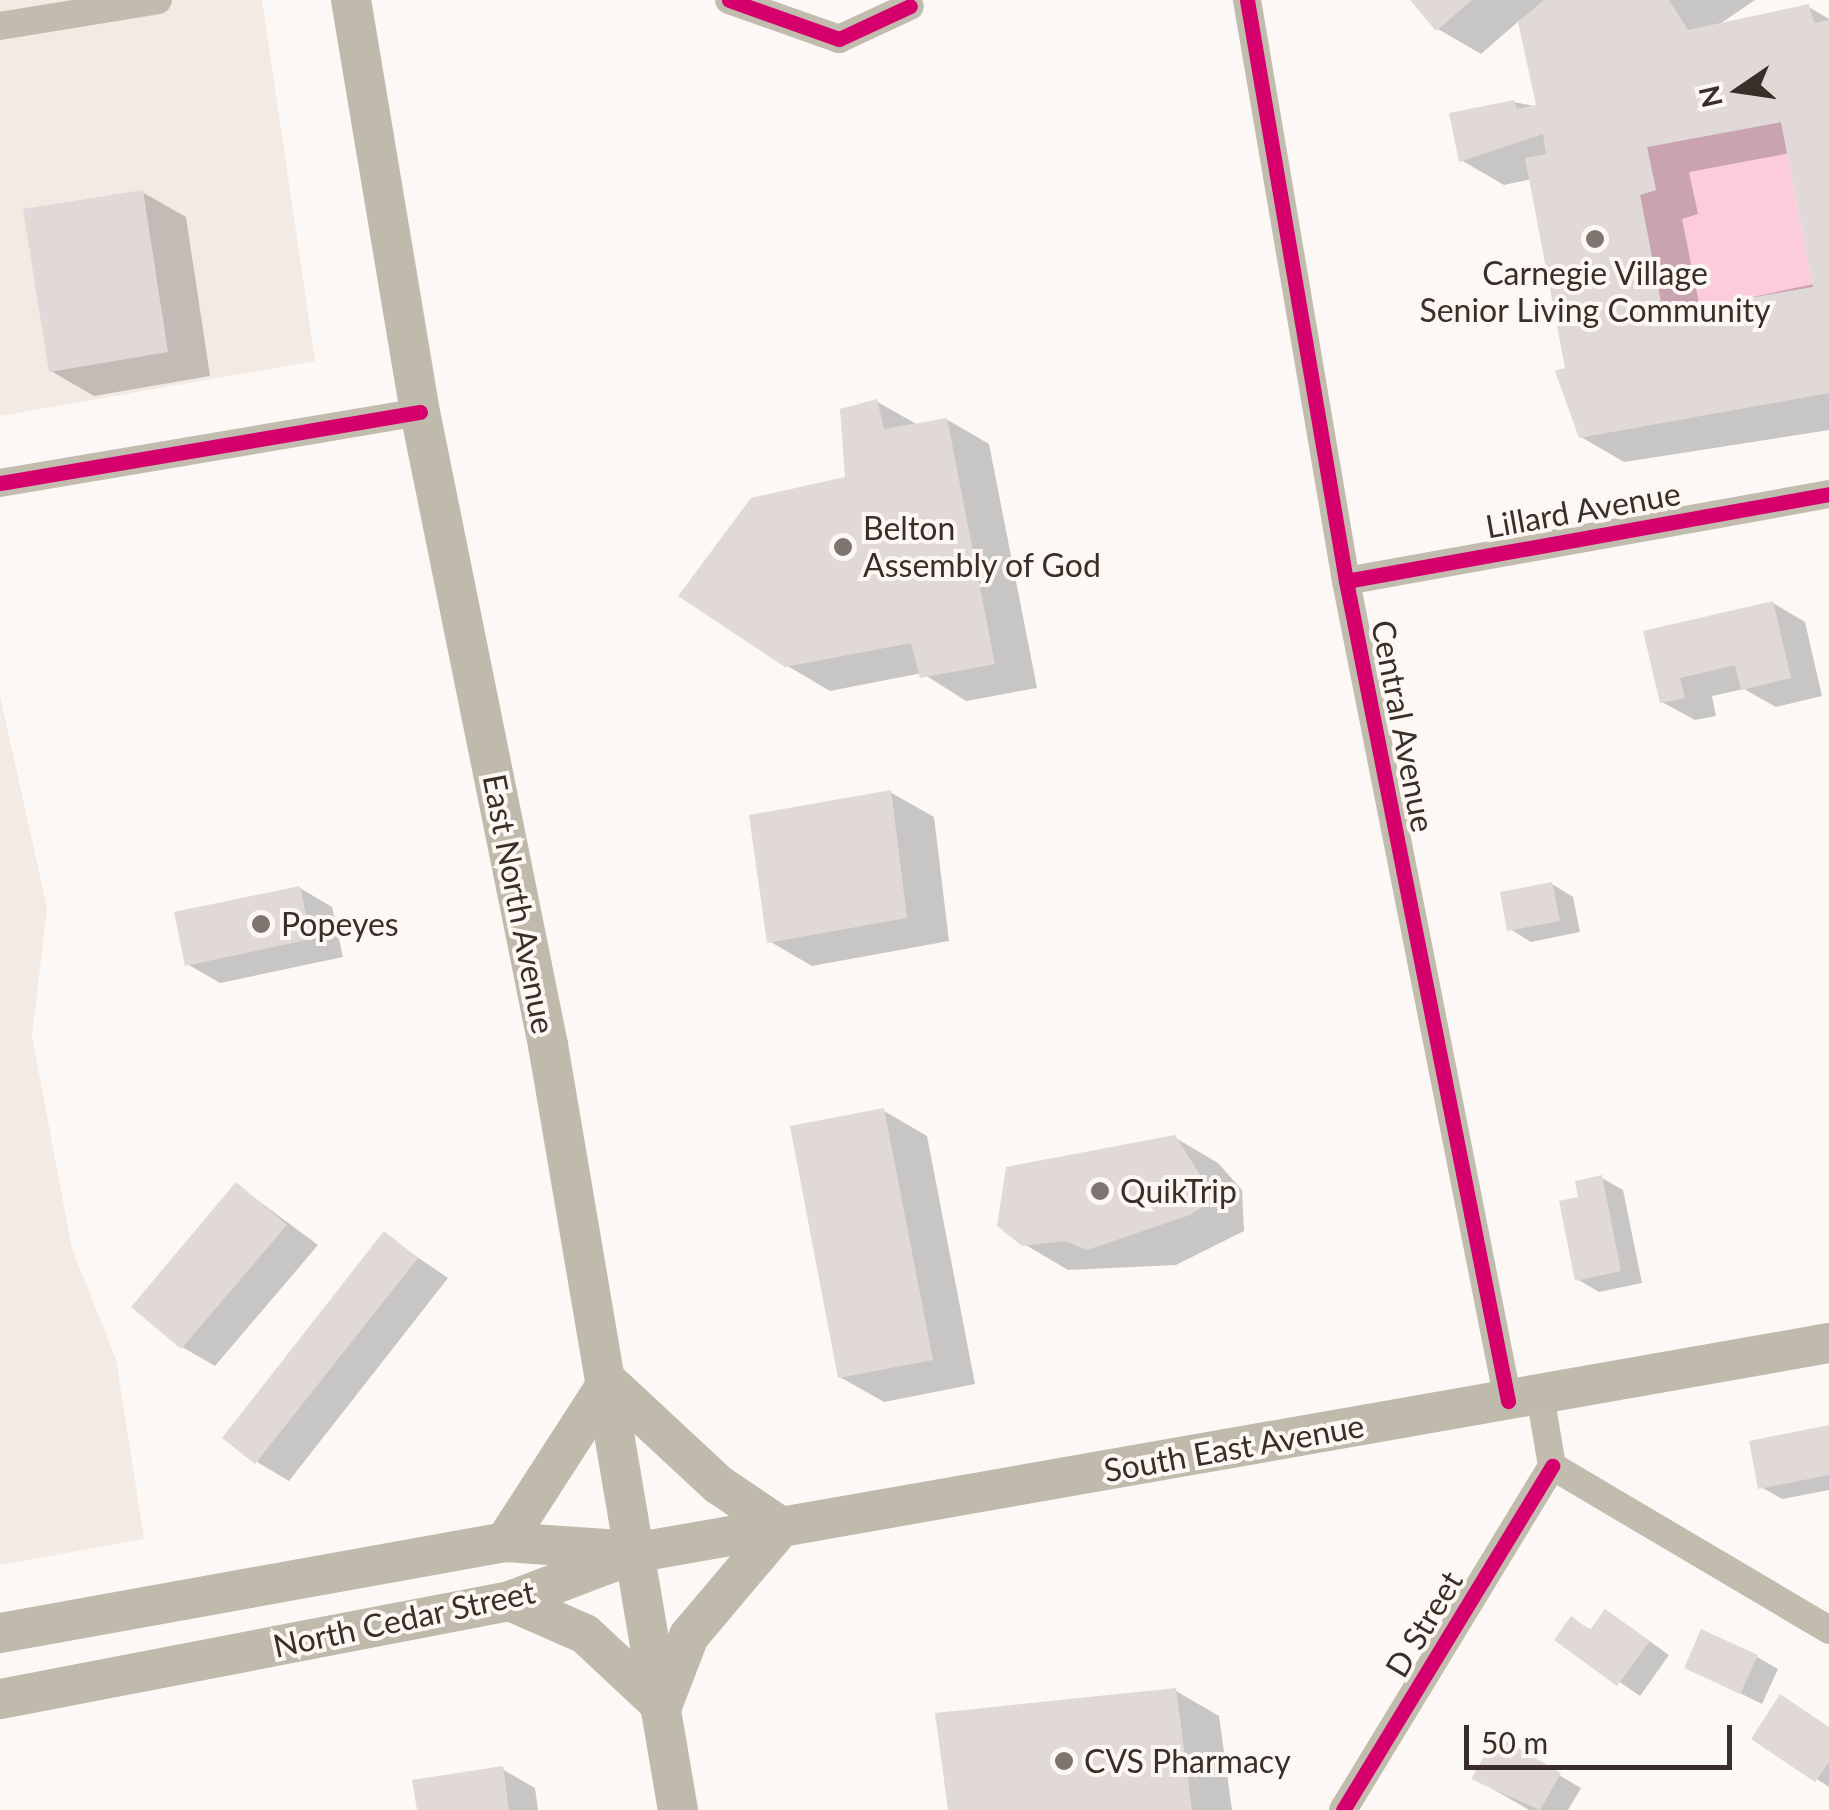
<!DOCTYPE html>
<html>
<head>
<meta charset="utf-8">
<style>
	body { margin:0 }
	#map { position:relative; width:1829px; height:1810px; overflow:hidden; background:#fbf8f5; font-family:Lato,sans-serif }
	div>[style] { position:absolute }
	.built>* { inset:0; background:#f4eae4 }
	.green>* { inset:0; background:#fcccdd }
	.shadow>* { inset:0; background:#0003 }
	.building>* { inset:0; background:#e1d9d7 }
	.street>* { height:28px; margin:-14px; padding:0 14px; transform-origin:14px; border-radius:14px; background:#c2bcaf }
	.secondary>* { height:40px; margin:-20px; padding:0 20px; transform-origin:20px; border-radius:20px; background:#c0baad }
	.cycleway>* { height:15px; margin:-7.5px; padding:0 7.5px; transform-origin:7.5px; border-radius:7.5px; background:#d6006c }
	.dots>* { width:28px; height:28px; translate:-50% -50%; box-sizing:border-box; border:5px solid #fdf7f3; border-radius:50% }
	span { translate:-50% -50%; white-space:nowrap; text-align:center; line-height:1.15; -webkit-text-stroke:8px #fdf7f3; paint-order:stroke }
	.poi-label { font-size:32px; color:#3a2f28 }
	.left { translate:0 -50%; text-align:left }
	.street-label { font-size:32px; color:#3a2f28 }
	.north { position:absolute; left:1689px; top:40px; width:100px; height:100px; -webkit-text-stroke:8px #fdf7f3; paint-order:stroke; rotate:257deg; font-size:28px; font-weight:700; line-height:40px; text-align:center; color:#3a2f28 }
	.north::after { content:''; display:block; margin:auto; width:35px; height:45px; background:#3a2f28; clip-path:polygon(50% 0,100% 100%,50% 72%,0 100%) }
	.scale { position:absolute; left:1464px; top:1725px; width:268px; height:45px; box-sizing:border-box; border:5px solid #3a2f28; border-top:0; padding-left:12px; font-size:30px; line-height:35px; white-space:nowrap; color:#3a2f28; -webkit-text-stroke:8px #fdf7f3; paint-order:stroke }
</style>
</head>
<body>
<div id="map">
	<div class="built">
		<i style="clip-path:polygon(0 0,262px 0,315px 361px,0 416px)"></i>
		<i style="clip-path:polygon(0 696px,47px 908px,32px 1036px,72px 1249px,116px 1359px,144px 1539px,0 1565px)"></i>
	</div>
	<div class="green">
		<i style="clip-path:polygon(1781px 122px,1813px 287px,1663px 313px,1640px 195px,1656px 190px,1647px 147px)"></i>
	</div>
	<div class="shadow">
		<i style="clip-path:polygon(evenodd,1414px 0,1755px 0,1717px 26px,1809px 7px,1829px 19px,1829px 430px,1624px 462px,1581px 437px,1532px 179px,1504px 185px,1461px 160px,1514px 102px,1539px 107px,1520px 20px,1481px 54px,1438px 29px,1414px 0,1790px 153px,1814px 284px,1700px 308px,1682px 219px,1698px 214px,1689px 172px,1790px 153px)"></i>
		<i style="clip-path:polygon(142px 192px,186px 217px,210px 376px,94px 396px,51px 371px)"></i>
		<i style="clip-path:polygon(876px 401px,918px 425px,946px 419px,989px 444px,1037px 688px,966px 701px,922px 673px,830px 691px,786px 665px)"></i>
		<i style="clip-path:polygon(1773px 603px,1805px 622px,1822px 696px,1776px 707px,1744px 689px,1712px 696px,1716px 716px,1695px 720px,1662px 702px,1646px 633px)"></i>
		<i style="clip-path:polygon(890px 792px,934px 817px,949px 941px,812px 966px,769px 941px)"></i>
		<i style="clip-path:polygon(1552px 884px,1573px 897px,1580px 932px,1531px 942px,1510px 929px)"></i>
		<i style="clip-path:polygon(300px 888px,332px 907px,343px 957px,220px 983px,187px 964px)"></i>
		<i style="clip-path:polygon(884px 1111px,927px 1136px,975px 1384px,884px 1402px,840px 1377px)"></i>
		<i style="clip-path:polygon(1174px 1137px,1218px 1163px,1242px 1190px,1244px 1231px,1176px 1265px,1068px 1270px,1024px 1244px)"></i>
		<i style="clip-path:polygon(1602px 1178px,1623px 1190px,1642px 1283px,1599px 1292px,1577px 1279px,1581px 1199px)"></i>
		<i style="clip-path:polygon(237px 1185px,318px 1245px,215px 1366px,182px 1347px)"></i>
		<i style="clip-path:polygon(385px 1235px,448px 1278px,289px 1481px,257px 1462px)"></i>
		<i style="clip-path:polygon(1829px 1427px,1829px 1490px,1782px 1499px,1761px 1487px)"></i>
		<i style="clip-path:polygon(1572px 1619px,1593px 1631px,1627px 1625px,1669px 1655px,1640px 1696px,1557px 1639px)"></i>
		<i style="clip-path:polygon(1757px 1657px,1778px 1669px,1762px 1704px,1687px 1667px)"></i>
		<i style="clip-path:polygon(1176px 1691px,1219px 1716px,1232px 1810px,951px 1810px,938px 1715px)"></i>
		<i style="clip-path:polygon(1829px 1728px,1829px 1787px,1754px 1738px)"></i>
		<i style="clip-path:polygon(1497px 1739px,1581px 1788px,1568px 1810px,1529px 1810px,1474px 1778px)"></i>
		<i style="clip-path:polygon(502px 1769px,535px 1788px,538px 1810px,420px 1810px)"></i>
	</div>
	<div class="building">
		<i style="clip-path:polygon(1410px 0,1472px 0,1436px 31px)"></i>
		<i style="clip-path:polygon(evenodd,1544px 0,1669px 0,1688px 30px,1809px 4px,1814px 23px,1829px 20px,1829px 393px,1579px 438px,1555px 371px,1565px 368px,1525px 158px,1546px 154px,1543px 134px,1459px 162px,1449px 113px,1514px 100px,1517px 109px,1536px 105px,1518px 22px,1544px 0,1781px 122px,1813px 287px,1663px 313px,1640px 195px,1656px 190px,1647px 147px,1781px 122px)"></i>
		<i style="clip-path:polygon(143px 190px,168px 352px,49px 372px,23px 209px)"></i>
		<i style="clip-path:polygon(877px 399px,884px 429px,947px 418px,995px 664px,920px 678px,911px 643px,785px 667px,678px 596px,751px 498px,845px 477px,840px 409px)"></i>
		<i style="clip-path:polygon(1773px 601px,1791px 678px,1741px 690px,1735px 665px,1680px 678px,1685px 698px,1660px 703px,1643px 631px)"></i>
		<i style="clip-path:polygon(891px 790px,907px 918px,767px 943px,749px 815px)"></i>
		<i style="clip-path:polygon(1552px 882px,1560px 921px,1507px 931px,1500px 892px)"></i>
		<i style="clip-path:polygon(300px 886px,311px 939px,185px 966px,174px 912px)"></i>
		<i style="clip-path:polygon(884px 1108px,933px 1360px,838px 1378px,790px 1126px)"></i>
		<i style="clip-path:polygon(1175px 1135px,1202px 1178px,1202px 1207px,1190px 1215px,1087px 1250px,1065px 1241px,1022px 1246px,997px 1226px,1006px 1167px)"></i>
		<i style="clip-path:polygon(1602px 1175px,1621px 1271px,1575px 1281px,1559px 1201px,1578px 1197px,1575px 1181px)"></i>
		<i style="clip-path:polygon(236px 1182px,287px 1225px,181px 1349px,131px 1307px)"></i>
		<i style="clip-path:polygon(384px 1231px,418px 1258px,255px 1464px,222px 1438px)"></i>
		<i style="clip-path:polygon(1829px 1425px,1829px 1475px,1758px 1489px,1749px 1441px)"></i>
		<i style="clip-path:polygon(1605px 1609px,1650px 1641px,1617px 1686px,1554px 1640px,1571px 1616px,1590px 1630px)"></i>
		<i style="clip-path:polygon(1701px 1629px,1758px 1655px,1740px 1694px,1684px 1668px)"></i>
		<i style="clip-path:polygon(1176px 1688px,1192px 1810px,948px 1810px,935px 1713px)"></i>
		<i style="clip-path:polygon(1780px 1694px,1829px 1727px,1829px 1762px,1815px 1782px,1751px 1739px)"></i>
		<i style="clip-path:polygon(1496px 1735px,1561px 1773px,1540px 1810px,1471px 1779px)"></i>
		<i style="clip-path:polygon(503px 1766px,509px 1810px,417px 1810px,412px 1780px)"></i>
	</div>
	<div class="street">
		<i style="left:729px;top:0;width:117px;rotate:19.5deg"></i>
		<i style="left:839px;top:39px;width:78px;rotate:-24.9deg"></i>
		<i style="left:1247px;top:0;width:589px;rotate:80.33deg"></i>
		<i style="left:1346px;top:581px;width:836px;rotate:78.82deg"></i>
		<i style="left:0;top:26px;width:160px;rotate:-9.3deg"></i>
		<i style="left:0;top:483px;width:426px;rotate:-9.6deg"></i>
		<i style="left:1346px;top:581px;width:491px;rotate:-10.2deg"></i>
		<i style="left:1540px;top:1395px;width:72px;rotate:80.4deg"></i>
		<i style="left:1552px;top:1466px;width:322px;rotate:30.6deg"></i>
		<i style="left:1343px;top:1810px;width:403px;rotate:-58.7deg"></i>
	</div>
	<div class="secondary">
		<i style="left:351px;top:0;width:418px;rotate:80.5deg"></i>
		<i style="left:420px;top:412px;width:646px;rotate:78.57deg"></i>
		<i style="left:548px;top:1045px;width:776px;rotate:80.36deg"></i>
		<i style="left:505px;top:1542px;width:190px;rotate:-57.2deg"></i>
		<i style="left:608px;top:1382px;width:151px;rotate:42.9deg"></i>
		<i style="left:719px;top:1485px;width:75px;rotate:34.1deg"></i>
		<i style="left:781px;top:1527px;width:143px;rotate:130.2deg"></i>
		<i style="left:689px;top:1636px;width:75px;rotate:111.1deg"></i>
		<i style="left:662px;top:1706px;width:105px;rotate:-136.9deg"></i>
		<i style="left:585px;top:1634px;width:82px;rotate:-156.3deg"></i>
		<i style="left:0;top:1633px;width:513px;rotate:-10.21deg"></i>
		<i style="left:505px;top:1542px;width:130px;rotate:4deg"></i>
		<i style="left:0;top:1699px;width:519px;rotate:-10.88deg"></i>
		<i style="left:510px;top:1601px;width:138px;rotate:-20.8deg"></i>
		<i style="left:639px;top:1552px;width:1208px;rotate:-9.96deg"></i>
	</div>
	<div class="cycleway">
		<i style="left:729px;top:0;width:117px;rotate:19.5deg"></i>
		<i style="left:839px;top:39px;width:78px;rotate:-24.9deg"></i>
		<i style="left:1247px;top:0;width:589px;rotate:80.33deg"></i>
		<i style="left:1346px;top:581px;width:836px;rotate:78.82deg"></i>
		<i style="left:0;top:483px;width:426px;rotate:-9.6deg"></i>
		<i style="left:1346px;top:581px;width:491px;rotate:-10.2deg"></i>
		<i style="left:1343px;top:1810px;width:403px;rotate:-58.7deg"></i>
	</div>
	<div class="dots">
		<i style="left:1595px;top:239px;background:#7e7570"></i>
		<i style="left:843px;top:547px;background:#7e7570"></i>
		<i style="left:261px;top:924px;background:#7e7570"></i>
		<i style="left:1100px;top:1191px;background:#7e7570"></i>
		<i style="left:1064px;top:1761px;background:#7e7570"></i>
	</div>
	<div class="poi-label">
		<span style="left:1595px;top:292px">Carnegie Village<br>Senior Living Community</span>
		<span class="left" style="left:863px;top:547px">Belton<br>Assembly of God</span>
		<span class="left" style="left:281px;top:924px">Popeyes</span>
		<span class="left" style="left:1120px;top:1191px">QuikTrip</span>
		<span class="left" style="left:1084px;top:1761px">CVS Pharmacy</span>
	</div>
	<div class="street-label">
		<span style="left:1583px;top:510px;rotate:-10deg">Lillard Avenue</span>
		<span style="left:1403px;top:726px;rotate:79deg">Central Avenue</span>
		<span style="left:519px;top:904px;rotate:79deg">East North Avenue</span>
		<span style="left:1234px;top:1448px;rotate:-10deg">South East Avenue</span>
		<span style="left:404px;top:1619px;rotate:-12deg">North Cedar Street</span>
		<span style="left:1424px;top:1624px;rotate:-59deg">D Street</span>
	</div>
	<div class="north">N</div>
	<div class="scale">50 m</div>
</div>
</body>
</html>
